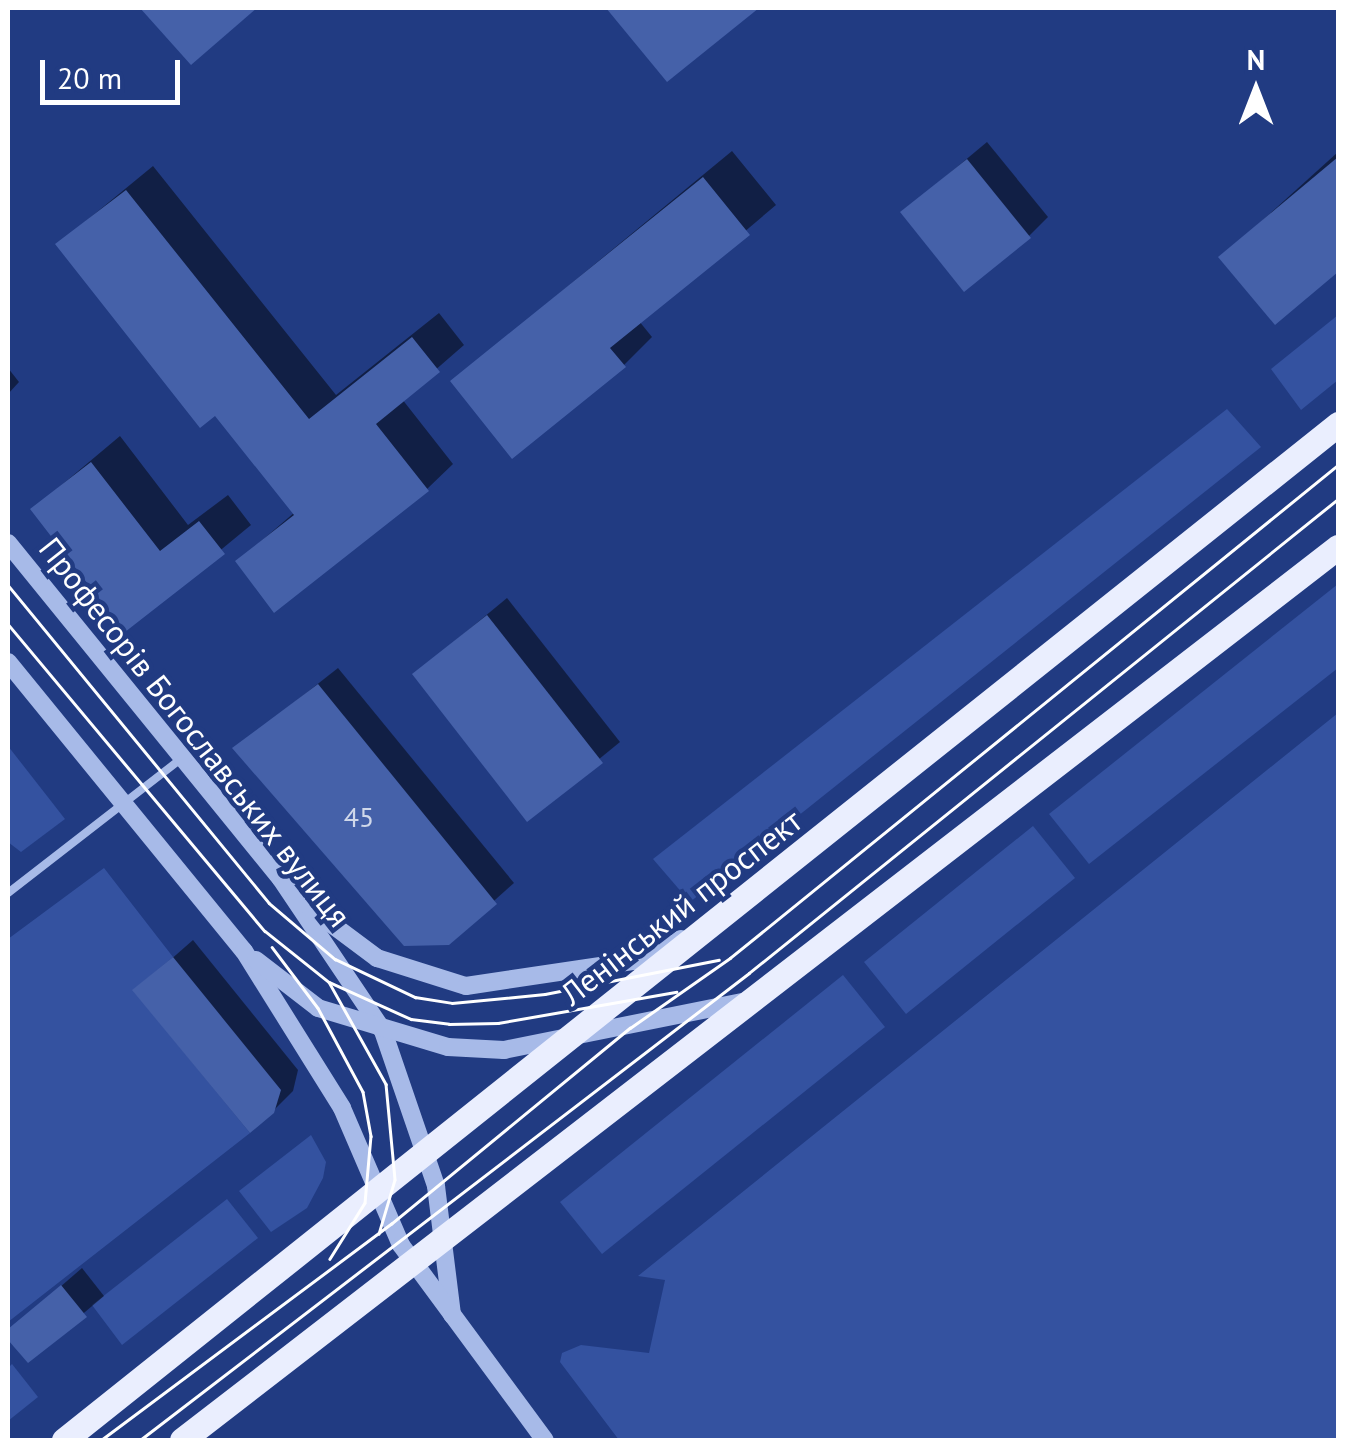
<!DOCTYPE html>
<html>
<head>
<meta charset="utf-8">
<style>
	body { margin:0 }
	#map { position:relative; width:1346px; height:1448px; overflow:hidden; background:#213b82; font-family:"PT Sans",sans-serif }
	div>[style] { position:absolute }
	.green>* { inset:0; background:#3452a0 }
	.shadow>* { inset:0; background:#0007 }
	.building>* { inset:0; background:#4561a9 }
	.service>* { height:8px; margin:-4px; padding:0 4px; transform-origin:4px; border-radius:4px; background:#a7bae8 }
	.tertiary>* { height:18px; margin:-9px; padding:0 9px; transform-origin:9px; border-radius:9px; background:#a7bae8 }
	.primary>* { height:25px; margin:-12.5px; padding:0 12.5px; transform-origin:12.5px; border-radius:12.5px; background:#eaeefe }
	.tram>* { height:2.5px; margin:-1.25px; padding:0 1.25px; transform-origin:1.25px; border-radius:1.25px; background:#fff }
	span { translate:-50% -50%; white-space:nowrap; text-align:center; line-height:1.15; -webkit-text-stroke:9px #213b82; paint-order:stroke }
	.number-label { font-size:28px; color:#d0d8ea }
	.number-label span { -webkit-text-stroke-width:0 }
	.street-label { font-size:32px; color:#fff }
	.frame { position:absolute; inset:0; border:10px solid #fff; pointer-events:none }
	.north { position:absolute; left:1206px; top:40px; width:100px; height:100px; -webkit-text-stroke:8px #213b82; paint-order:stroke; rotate:0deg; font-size:28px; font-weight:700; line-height:40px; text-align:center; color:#fff }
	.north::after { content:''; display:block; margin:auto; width:35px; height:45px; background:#fff; clip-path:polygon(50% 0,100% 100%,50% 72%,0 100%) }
	.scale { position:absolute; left:40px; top:60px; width:140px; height:45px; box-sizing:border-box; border:5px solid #fff; border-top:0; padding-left:12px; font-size:30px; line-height:35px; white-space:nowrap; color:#fff; -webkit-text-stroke:8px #213b82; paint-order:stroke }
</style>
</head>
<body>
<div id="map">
	<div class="green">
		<i style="clip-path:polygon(1338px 315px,1338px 380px,1301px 410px,1271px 369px)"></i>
		<i style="clip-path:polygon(1227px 409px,1261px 447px,690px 902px,653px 859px)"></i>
		<i style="clip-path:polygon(1338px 584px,1338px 668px,1089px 864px,1049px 814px)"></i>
		<i style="clip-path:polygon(1338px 713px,1338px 1440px,619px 1440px,560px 1362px,562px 1353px,581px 1345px,649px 1353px,665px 1280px,638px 1276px)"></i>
		<i style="clip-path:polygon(8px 746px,65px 819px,21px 852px,8px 842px)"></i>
		<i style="clip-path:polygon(1033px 826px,1075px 878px,906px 1014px,864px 962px)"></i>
		<i style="clip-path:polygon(104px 868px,173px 957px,133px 990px,250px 1133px,8px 1322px,8px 939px)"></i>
		<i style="clip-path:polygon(843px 975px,885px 1027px,602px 1254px,560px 1202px)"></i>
		<i style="clip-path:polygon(311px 1135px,326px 1162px,323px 1178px,307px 1208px,271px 1232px,239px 1191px)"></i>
		<i style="clip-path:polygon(227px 1199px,258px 1238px,122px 1345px,92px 1305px)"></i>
		<i style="clip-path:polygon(12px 1364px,38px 1397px,8px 1421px,8px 1368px)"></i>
	</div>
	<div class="shadow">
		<i style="clip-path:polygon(609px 8px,755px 8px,668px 79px)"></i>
		<i style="clip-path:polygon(987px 142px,1048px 217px,1029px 236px,903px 212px)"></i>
		<i style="clip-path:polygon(732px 151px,776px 205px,639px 321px,652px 337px,624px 365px,513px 455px,453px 381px)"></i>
		<i style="clip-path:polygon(1338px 152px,1338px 269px,1275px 321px,1222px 257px)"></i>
		<i style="clip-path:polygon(153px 166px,336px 395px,439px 313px,464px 345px,402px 399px,453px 464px,427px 489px,238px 561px,295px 512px,215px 412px,58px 244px)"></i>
		<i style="clip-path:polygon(8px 368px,19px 382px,8px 394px)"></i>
		<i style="clip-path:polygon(120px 436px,188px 525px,228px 495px,251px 525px,126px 628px,33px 509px)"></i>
		<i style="clip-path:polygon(507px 598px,620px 742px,527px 818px,415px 674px)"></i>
		<i style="clip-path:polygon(338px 668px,514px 883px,448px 942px,236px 748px)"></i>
		<i style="clip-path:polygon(193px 940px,298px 1070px,293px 1091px,273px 1111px,136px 990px)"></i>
		<i style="clip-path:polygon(82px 1268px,104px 1296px,28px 1360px,8px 1332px)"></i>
	</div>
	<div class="building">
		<i style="clip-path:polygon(140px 8px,257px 8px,191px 65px)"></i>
		<i style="clip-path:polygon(606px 8px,759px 8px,667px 82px)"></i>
		<i style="clip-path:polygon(1338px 157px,1338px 272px,1275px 325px,1218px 257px)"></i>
		<i style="clip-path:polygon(967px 159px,1031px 238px,964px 292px,900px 212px)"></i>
		<i style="clip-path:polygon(703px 177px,750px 235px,610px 348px,626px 367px,512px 459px,450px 381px)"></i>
		<i style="clip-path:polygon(126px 190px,309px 419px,412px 337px,440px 372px,376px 424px,429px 491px,274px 613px,235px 561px,294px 515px,215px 416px,200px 428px,55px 244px)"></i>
		<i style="clip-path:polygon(91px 462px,160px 551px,199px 521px,225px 554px,125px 632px,30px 509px)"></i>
		<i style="clip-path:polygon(487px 615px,603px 763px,527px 822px,412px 674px)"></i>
		<i style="clip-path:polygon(318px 684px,497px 904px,449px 945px,404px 946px,232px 748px)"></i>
		<i style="clip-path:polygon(173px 957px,281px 1090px,274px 1113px,250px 1133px,132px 990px)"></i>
		<i style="clip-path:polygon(61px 1285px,87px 1317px,28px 1363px,8px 1340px,8px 1329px)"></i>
	</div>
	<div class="service">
		<i style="left:8px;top:893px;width:219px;rotate:-37.8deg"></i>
	</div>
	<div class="tertiary">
		<i style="left:8px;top:543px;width:433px;rotate:50.9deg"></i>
		<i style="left:281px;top:879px;width:183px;rotate:56.1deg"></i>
		<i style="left:383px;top:1031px;width:164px;rotate:71.1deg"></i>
		<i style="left:436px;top:1186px;width:130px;rotate:82.9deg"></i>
		<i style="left:8px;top:662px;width:373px;rotate:50.8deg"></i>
		<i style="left:244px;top:951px;width:185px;rotate:58deg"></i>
		<i style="left:342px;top:1108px;width:149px;rotate:66.7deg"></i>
		<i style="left:401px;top:1245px;width:242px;rotate:53.6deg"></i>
		<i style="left:310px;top:908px;width:84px;rotate:36.7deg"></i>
		<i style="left:377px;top:958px;width:93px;rotate:17.5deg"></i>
		<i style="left:466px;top:986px;width:170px;rotate:-8.5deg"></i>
		<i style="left:634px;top:961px;width:52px;rotate:-25.1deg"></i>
		<i style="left:256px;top:960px;width:78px;rotate:37.7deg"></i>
		<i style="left:318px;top:1008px;width:136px;rotate:16.7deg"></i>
		<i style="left:448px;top:1047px;width:56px;rotate:3.1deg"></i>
		<i style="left:504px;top:1050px;width:244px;rotate:-11.4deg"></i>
	</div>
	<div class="primary">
		<i style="left:64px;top:1440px;width:1630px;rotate:-38.57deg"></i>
		<i style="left:182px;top:1440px;width:1461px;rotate:-37.69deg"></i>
	</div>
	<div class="tram">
		<i style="left:8px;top:585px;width:411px;rotate:50.6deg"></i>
		<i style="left:269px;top:903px;width:87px;rotate:40.3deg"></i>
		<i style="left:335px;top:959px;width:89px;rotate:25.4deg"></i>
		<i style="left:415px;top:997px;width:37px;rotate:9deg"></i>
		<i style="left:452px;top:1003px;width:93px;rotate:-5.5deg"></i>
		<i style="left:545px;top:994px;width:177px;rotate:-11.1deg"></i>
		<i style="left:8px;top:624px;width:400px;rotate:50.1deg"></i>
		<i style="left:265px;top:931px;width:82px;rotate:38.6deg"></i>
		<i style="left:329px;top:982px;width:90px;rotate:24.3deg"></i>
		<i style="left:411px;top:1019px;width:38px;rotate:7deg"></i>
		<i style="left:449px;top:1024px;width:49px;rotate:-1.2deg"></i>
		<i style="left:498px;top:1023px;width:181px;rotate:-9.9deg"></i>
		<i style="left:272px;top:947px;width:76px;rotate:53deg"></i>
		<i style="left:318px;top:1008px;width:95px;rotate:61.8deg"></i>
		<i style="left:363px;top:1092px;width:45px;rotate:79.7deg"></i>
		<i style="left:371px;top:1136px;width:67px;rotate:95.1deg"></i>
		<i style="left:365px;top:1203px;width:66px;rotate:122deg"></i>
		<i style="left:329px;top:982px;width:117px;rotate:60.8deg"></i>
		<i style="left:386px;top:1084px;width:96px;rotate:84.6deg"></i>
		<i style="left:395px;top:1180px;width:56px;rotate:106.5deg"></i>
		<i style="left:101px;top:1440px;width:362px;rotate:-36.7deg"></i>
		<i style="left:391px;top:1224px;width:309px;rotate:-39.4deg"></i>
		<i style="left:630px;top:1028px;width:122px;rotate:-35deg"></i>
		<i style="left:730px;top:958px;width:783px;rotate:-39.04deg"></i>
		<i style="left:140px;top:1440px;width:767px;rotate:-37.48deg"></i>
		<i style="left:749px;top:973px;width:756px;rotate:-38.83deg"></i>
	</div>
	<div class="number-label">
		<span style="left:359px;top:817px">45</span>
	</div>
	<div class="street-label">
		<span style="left:195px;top:732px;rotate:52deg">Професорів Богославських вулиця</span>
		<span style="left:681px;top:907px;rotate:-38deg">Ленінський проспект</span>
	</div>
	<div class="frame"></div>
	<div class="north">N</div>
	<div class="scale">20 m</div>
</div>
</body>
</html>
